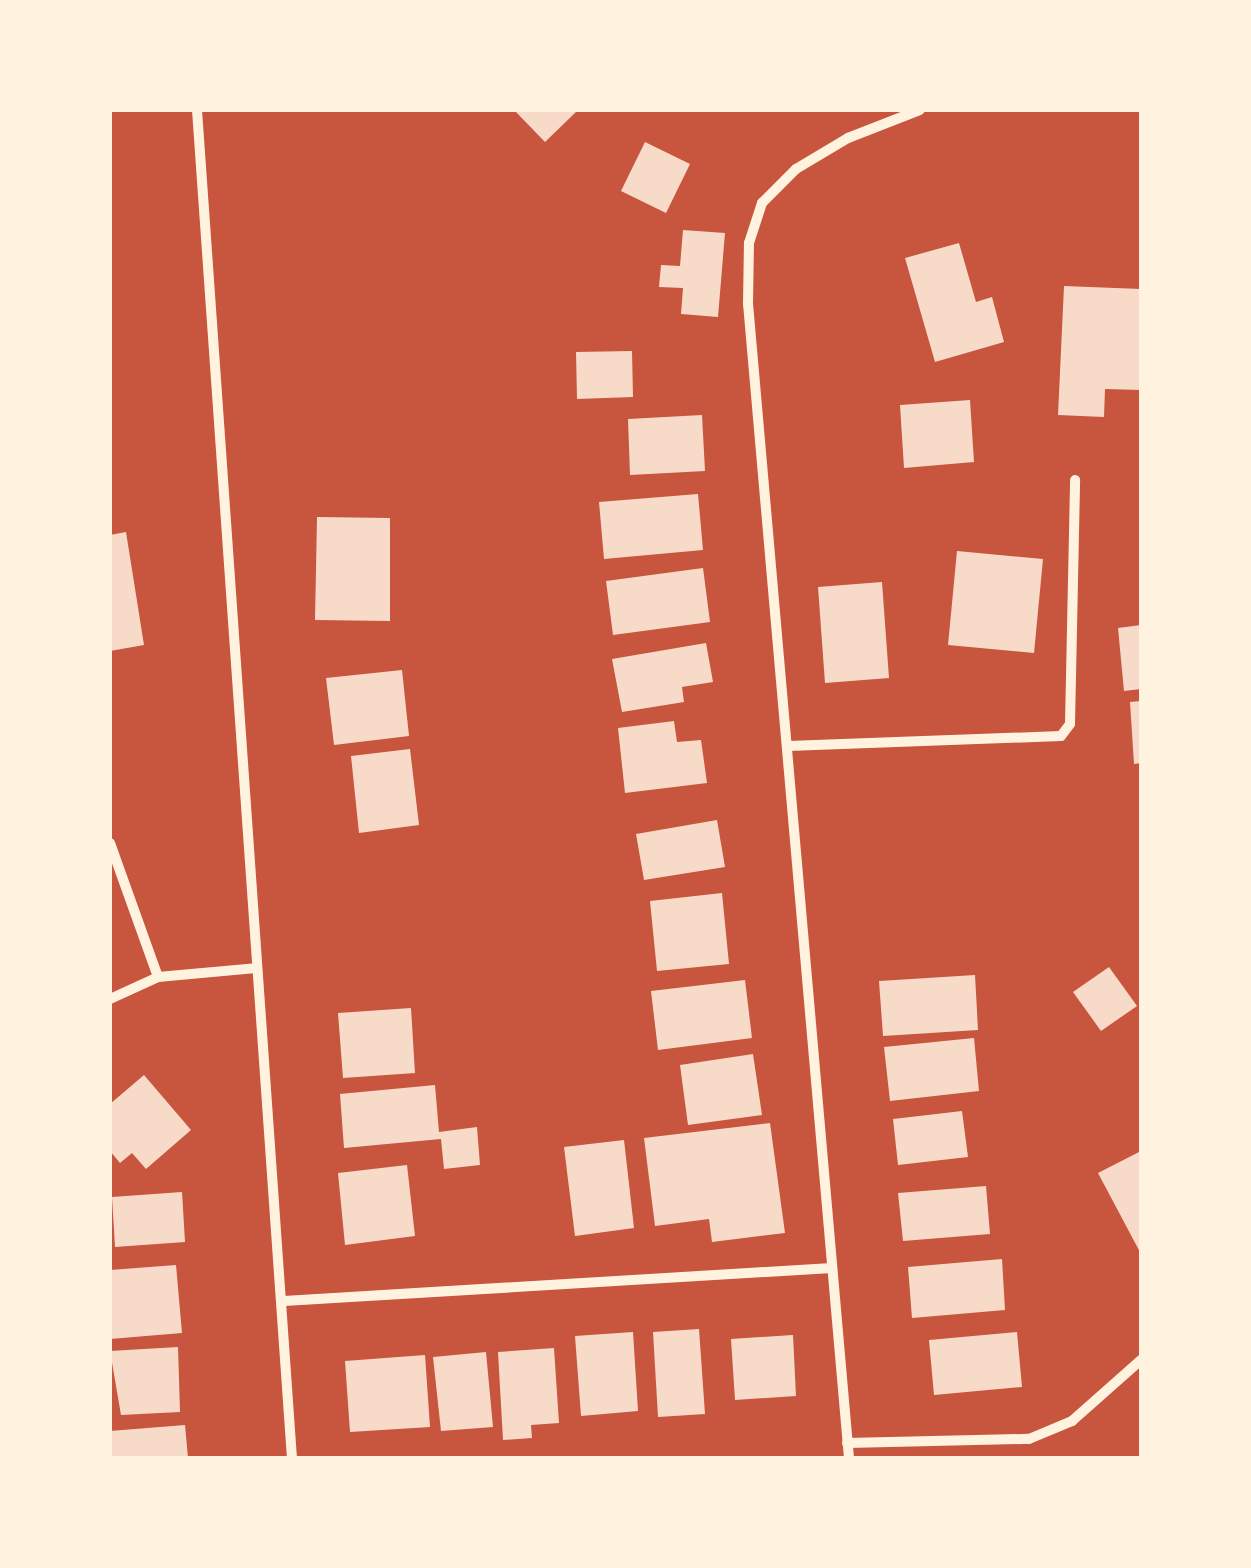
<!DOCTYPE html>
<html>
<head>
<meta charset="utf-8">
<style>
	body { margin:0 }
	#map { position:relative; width:1251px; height:1568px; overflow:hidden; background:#c8553d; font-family:Cabin,sans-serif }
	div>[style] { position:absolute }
	.building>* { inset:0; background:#f7dbc8 }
	.minor>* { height:10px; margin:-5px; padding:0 5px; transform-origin:5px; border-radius:5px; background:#fff3e0 }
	span { translate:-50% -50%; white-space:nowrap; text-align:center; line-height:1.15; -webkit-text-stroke:8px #fff3e0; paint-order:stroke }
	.frame { position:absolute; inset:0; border:112px solid #fff3e0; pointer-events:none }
</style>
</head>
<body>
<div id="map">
	<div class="building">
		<i style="clip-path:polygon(514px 110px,578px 110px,545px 142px)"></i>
		<i style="clip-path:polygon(645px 142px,690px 164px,666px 213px,621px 191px)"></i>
		<i style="clip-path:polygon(683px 230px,725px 233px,718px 317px,681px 314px,683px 288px,659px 287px,661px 265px,680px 266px)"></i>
		<i style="clip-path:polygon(959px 243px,976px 302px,992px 297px,1004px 342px,935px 362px,905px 258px)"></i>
		<i style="clip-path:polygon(1064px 286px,1141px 289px,1141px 390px,1105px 389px,1104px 417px,1058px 415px)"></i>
		<i style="clip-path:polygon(632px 351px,633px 397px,577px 399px,576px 352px)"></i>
		<i style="clip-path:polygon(970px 400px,974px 462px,904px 468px,900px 405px)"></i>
		<i style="clip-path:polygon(702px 415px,705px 471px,630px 475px,628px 419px)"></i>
		<i style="clip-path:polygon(698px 494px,703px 550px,604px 559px,599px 502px)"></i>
		<i style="clip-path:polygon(317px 517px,390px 518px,390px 621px,315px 620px)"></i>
		<i style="clip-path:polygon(126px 532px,144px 645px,110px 651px,110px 535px)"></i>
		<i style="clip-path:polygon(957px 551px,1043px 559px,1034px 653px,948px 645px)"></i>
		<i style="clip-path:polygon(703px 568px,710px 622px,613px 635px,606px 581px)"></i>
		<i style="clip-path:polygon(882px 582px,889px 678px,825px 683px,818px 587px)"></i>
		<i style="clip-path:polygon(1141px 625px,1141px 689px,1124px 691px,1118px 628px)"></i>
		<i style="clip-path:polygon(706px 643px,713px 682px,682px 687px,684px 702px,622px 712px,612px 659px)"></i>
		<i style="clip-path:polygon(402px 670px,409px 736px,334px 745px,326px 678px)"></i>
		<i style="clip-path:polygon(1141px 701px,1141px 763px,1134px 764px,1130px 702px)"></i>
		<i style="clip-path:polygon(674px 721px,677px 742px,701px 740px,707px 783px,625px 793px,618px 728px)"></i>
		<i style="clip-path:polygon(410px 749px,419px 825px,359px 833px,351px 756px)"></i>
		<i style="clip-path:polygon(717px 820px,725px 867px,644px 880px,636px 834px)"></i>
		<i style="clip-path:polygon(722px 893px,729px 964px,657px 971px,650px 901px)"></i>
		<i style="clip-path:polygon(1109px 967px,1137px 1006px,1101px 1031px,1073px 992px)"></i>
		<i style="clip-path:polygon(975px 975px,978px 1030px,883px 1036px,879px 981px)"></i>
		<i style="clip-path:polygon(745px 980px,752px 1038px,658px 1050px,651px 991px)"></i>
		<i style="clip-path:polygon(411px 1008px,415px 1073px,343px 1078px,338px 1013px)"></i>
		<i style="clip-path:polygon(974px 1038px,979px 1091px,890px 1101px,884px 1047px)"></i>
		<i style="clip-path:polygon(753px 1054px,762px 1115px,688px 1125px,680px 1065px)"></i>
		<i style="clip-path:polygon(144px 1075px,191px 1130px,146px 1169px,132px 1153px,120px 1163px,110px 1151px,110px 1104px)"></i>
		<i style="clip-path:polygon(435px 1085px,439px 1132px,477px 1127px,480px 1165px,444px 1169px,441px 1139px,344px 1148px,340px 1094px)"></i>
		<i style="clip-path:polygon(962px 1111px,968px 1157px,898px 1165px,893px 1119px)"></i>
		<i style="clip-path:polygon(770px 1123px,785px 1233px,712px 1242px,709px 1219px,655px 1226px,644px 1138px)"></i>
		<i style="clip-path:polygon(624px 1140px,634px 1228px,575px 1236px,564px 1147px)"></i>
		<i style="clip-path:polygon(1141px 1151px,1141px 1254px,1098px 1173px)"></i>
		<i style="clip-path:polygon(407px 1165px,415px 1236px,345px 1245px,338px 1173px)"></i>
		<i style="clip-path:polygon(986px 1186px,990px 1234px,903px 1241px,898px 1193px)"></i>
		<i style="clip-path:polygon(182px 1192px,185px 1242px,115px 1247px,112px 1197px)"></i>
		<i style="clip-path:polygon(1002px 1259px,1005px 1310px,912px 1318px,908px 1267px)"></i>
		<i style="clip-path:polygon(176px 1265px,182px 1333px,110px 1339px,110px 1270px)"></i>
		<i style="clip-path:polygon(699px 1329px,705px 1414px,658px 1417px,653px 1332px)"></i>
		<i style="clip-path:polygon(633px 1332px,638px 1411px,581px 1416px,575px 1336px)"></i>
		<i style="clip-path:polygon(1017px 1332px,1022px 1387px,934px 1395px,929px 1340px)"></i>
		<i style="clip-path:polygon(793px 1335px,796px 1396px,735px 1400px,731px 1339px)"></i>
		<i style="clip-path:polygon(178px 1347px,180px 1412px,121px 1415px,110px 1351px)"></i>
		<i style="clip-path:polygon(554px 1348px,559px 1423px,531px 1425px,532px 1438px,503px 1440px,498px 1352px)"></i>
		<i style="clip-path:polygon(486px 1352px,493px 1427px,441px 1431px,433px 1357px)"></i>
		<i style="clip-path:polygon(425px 1355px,430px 1427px,350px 1432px,345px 1361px)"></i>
		<i style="clip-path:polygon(185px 1425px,188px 1458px,110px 1458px,110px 1431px)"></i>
	</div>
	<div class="minor">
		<i style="left:197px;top:110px;width:1351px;rotate:85.97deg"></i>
		<i style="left:788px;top:746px;width:273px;rotate:-2.1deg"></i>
		<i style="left:1061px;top:736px;width:15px;rotate:-53deg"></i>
		<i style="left:1070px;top:724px;width:244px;rotate:-88.8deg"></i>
		<i style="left:110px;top:843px;width:142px;rotate:70.3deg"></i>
		<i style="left:110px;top:999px;width:53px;rotate:-24.6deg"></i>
		<i style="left:158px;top:977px;width:98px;rotate:-5.2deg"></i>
		<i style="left:284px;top:1301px;width:549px;rotate:-3.45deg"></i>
		<i style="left:847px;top:1443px;width:182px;rotate:-1.3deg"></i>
		<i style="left:1029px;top:1439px;width:47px;rotate:-22.7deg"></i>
		<i style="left:1072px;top:1421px;width:92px;rotate:-41.5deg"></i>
		<i style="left:849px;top:1458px;width:1158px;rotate:-95deg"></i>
		<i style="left:748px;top:304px;width:61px;rotate:-89.1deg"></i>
		<i style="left:749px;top:243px;width:42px;rotate:-72deg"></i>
		<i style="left:762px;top:203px;width:48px;rotate:-45deg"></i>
		<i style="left:796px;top:169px;width:61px;rotate:-30.8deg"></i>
		<i style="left:848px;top:138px;width:77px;rotate:-21.3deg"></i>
	</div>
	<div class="frame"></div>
</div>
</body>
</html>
